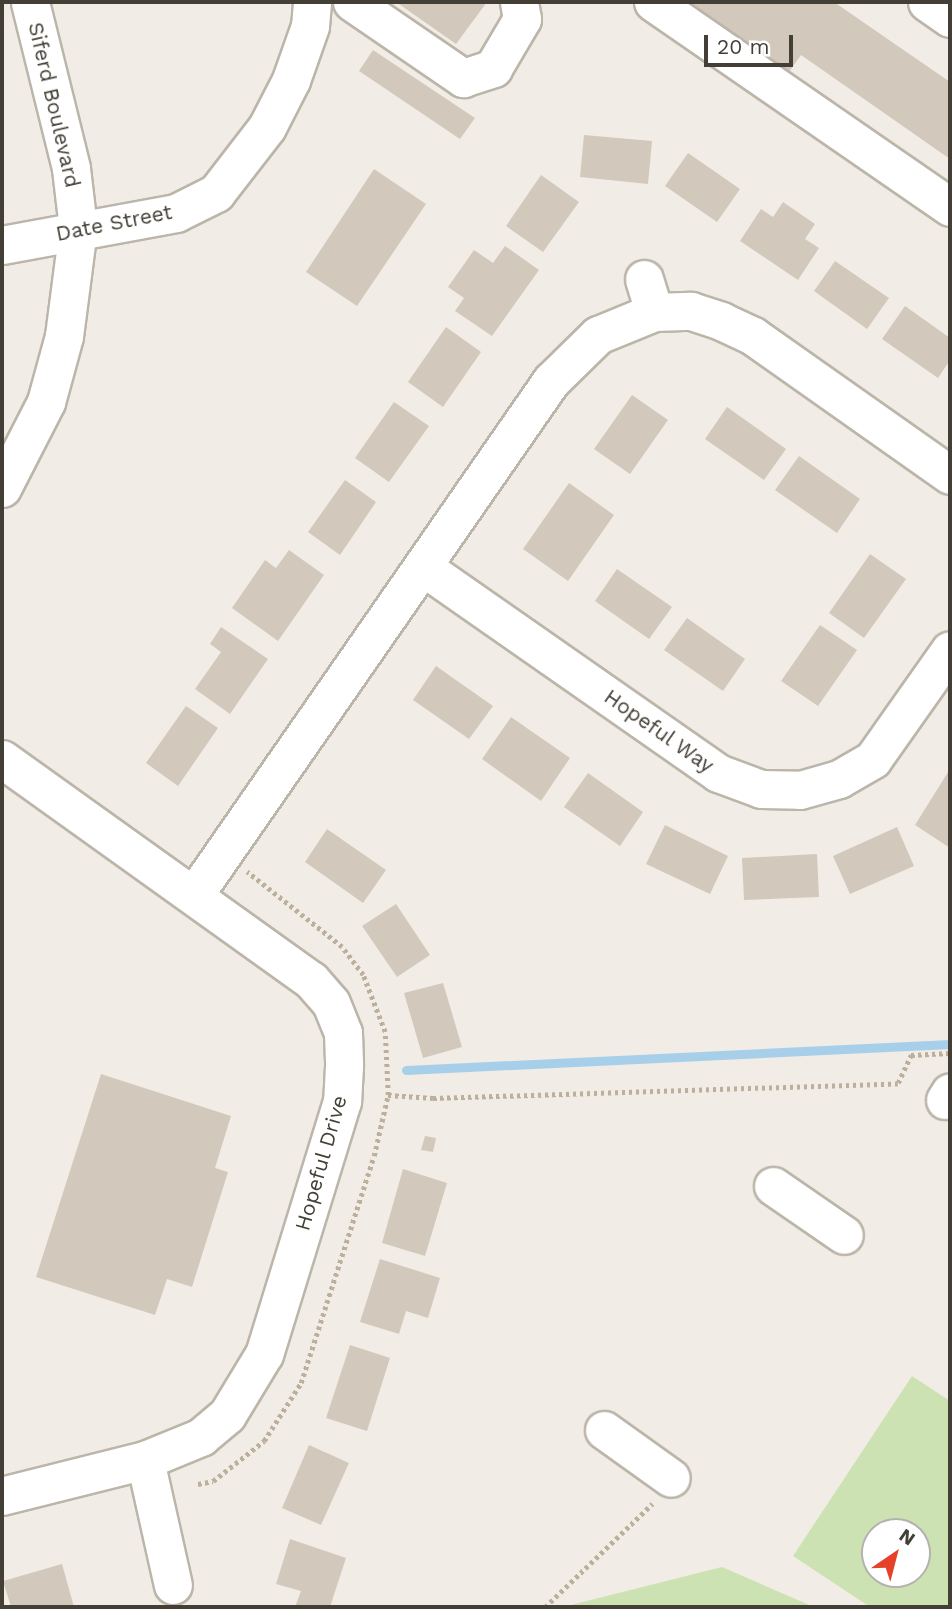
<!DOCTYPE html>
<html>
<head>
<meta charset="utf-8">
<style>
	body { margin:0 }
	#map { position:relative; width:952px; height:1609px; overflow:hidden; background:#f1ede6; font-family:"Work Sans",sans-serif }
	div>[style] { position:absolute }
	.green>* { inset:0; background:#cde2b2 }
	.stream>* { height:9px; margin:-4.5px; padding:0 4.5px; transform-origin:4.5px; border-radius:4.5px; background:#a7cfe9 }
	.building>* { inset:0; background:#d2c9bc }
	.path>* { height:4.5px; margin-top:-2.25px; transform-origin:0; background:repeating-linear-gradient(90deg,#bcb09c 0 3.5px,transparent 0 7px) }
	.roads { filter:drop-shadow(2px 0 #bcb5a9) drop-shadow(-2px 0 #bcb5a9) drop-shadow(0 2px #bcb5a9) drop-shadow(0 -2px #bcb5a9) }
	.minor>* { height:37px; margin:-18.5px; padding:0 18.5px; transform-origin:18.5px; border-radius:18.5px; background:#fff }
	span { translate:-50% -50%; white-space:nowrap; text-align:center; line-height:1.15; -webkit-text-stroke:5px #fff; paint-order:stroke }
	.street-label { font-size:21px; color:#433e36 }
	.frame { position:absolute; inset:0; border:4px solid #433e36; pointer-events:none }
	.north { position:absolute; left:861px; top:1518px; width:70px; height:70px; box-sizing:border-box; background:#fff; border:2px solid #b4b2af; border-radius:50%; rotate:35deg; font-size:19px; font-weight:700; line-height:28px; text-align:center; color:#433e36 }
	.north::after { content:''; display:block; margin:auto; width:24px; height:32px; background:#e54229; clip-path:polygon(50% 0,100% 100%,50% 72%,0 100%) }
	.scale { position:absolute; left:704px; top:35px; width:89px; height:32px; box-sizing:border-box; border:4px solid #433e36; border-top:0; padding-left:9px; font-size:21px; line-height:24px; white-space:nowrap; color:#433e36; -webkit-text-stroke:5px #fff; paint-order:stroke }
</style>
</head>
<body>
<div id="map">
	<div class="green">
		<i style="clip-path:polygon(evenodd,912px 1376px,950px 1401px,950px 1607px,870px 1607px,793px 1556px,912px 1376px,875px 1532px,917px 1532px,917px 1574px,875px 1574px,875px 1532px)"></i>
		<i style="clip-path:polygon(722px 1567px,814px 1607px,563px 1607px)"></i>
	</div>
	<div class="stream">
		<i style="left:406px;top:1070px;width:545px;rotate:-2.74deg"></i>
	</div>
	<div class="building">
		<i style="clip-path:polygon(396px 2px,487px 2px,456px 44px)"></i>
		<i style="clip-path:polygon(688px 2px,834px 2px,950px 82px,950px 159px,801px 55px,789px 72px)"></i>
		<i style="clip-path:polygon(373px 50px,475px 118px,460px 139px,359px 71px)"></i>
		<i style="clip-path:polygon(584px 135px,652px 141px,648px 184px,580px 177px)"></i>
		<i style="clip-path:polygon(688px 153px,740px 189px,717px 222px,665px 186px)"></i>
		<i style="clip-path:polygon(374px 169px,426px 204px,357px 306px,306px 272px)"></i>
		<i style="clip-path:polygon(541px 175px,579px 202px,543px 252px,506px 226px)"></i>
		<i style="clip-path:polygon(783px 202px,815px 224px,805px 239px,819px 248px,798px 280px,740px 241px,761px 209px,773px 217px)"></i>
		<i style="clip-path:polygon(505px 246px,539px 270px,492px 336px,455px 311px,464px 298px,448px 287px,474px 250px,493px 263px)"></i>
		<i style="clip-path:polygon(835px 261px,889px 298px,867px 329px,814px 291px)"></i>
		<i style="clip-path:polygon(905px 306px,950px 338px,950px 360px,938px 378px,882px 339px)"></i>
		<i style="clip-path:polygon(446px 327px,481px 352px,443px 407px,408px 382px)"></i>
		<i style="clip-path:polygon(632px 395px,668px 420px,630px 474px,594px 449px)"></i>
		<i style="clip-path:polygon(394px 402px,429px 426px,389px 482px,355px 458px)"></i>
		<i style="clip-path:polygon(727px 407px,786px 449px,764px 480px,705px 439px)"></i>
		<i style="clip-path:polygon(799px 456px,860px 499px,837px 533px,775px 490px)"></i>
		<i style="clip-path:polygon(345px 480px,376px 502px,340px 555px,308px 532px)"></i>
		<i style="clip-path:polygon(569px 483px,614px 515px,568px 581px,523px 549px)"></i>
		<i style="clip-path:polygon(289px 550px,324px 575px,278px 641px,232px 608px,265px 560px,276px 568px)"></i>
		<i style="clip-path:polygon(870px 554px,906px 579px,864px 638px,829px 613px)"></i>
		<i style="clip-path:polygon(617px 569px,672px 607px,649px 639px,595px 601px)"></i>
		<i style="clip-path:polygon(687px 618px,745px 659px,723px 691px,664px 650px)"></i>
		<i style="clip-path:polygon(820px 625px,857px 650px,818px 706px,781px 681px)"></i>
		<i style="clip-path:polygon(221px 627px,268px 659px,230px 714px,195px 689px,221px 652px,210px 644px)"></i>
		<i style="clip-path:polygon(436px 666px,493px 706px,469px 739px,413px 700px)"></i>
		<i style="clip-path:polygon(186px 706px,218px 728px,178px 786px,146px 763px)"></i>
		<i style="clip-path:polygon(511px 717px,570px 758px,541px 801px,482px 759px)"></i>
		<i style="clip-path:polygon(950px 769px,950px 848px,915px 825px)"></i>
		<i style="clip-path:polygon(588px 773px,643px 812px,620px 846px,564px 807px)"></i>
		<i style="clip-path:polygon(665px 825px,728px 856px,710px 894px,646px 864px)"></i>
		<i style="clip-path:polygon(897px 827px,914px 866px,850px 894px,833px 856px)"></i>
		<i style="clip-path:polygon(327px 829px,386px 870px,363px 903px,305px 862px)"></i>
		<i style="clip-path:polygon(817px 854px,819px 897px,744px 900px,742px 858px)"></i>
		<i style="clip-path:polygon(396px 904px,430px 955px,397px 977px,362px 926px)"></i>
		<i style="clip-path:polygon(443px 983px,462px 1047px,423px 1058px,404px 993px)"></i>
		<i style="clip-path:polygon(101px 1074px,231px 1116px,215px 1168px,228px 1172px,192px 1287px,167px 1279px,155px 1315px,36px 1277px)"></i>
		<i style="clip-path:polygon(425px 1136px,436px 1138px,433px 1152px,421px 1150px)"></i>
		<i style="clip-path:polygon(403px 1169px,447px 1183px,425px 1256px,382px 1243px)"></i>
		<i style="clip-path:polygon(380px 1259px,440px 1278px,428px 1318px,406px 1311px,399px 1334px,360px 1322px)"></i>
		<i style="clip-path:polygon(350px 1345px,390px 1358px,367px 1431px,326px 1418px)"></i>
		<i style="clip-path:polygon(309px 1445px,349px 1463px,321px 1525px,282px 1508px)"></i>
		<i style="clip-path:polygon(290px 1539px,346px 1558px,330px 1607px,295px 1607px,301px 1591px,276px 1584px)"></i>
		<i style="clip-path:polygon(62px 1564px,74px 1607px,11px 1607px,3px 1581px)"></i>
	</div>
	<div class="path">
		<i style="left:388px;top:1095px;width:45px;rotate:3.8deg"></i>
		<i style="left:433px;top:1098px;width:465px;rotate:-1.8deg"></i>
		<i style="left:898px;top:1083px;width:31px;rotate:-65deg"></i>
		<i style="left:911px;top:1055px;width:39px;rotate:-3deg"></i>
		<i style="left:198px;top:1484px;width:15px;rotate:-11deg"></i>
		<i style="left:213px;top:1481px;width:65px;rotate:-38.1deg"></i>
		<i style="left:264px;top:1441px;width:69px;rotate:-57.5deg"></i>
		<i style="left:301px;top:1383px;width:238px;rotate:-72.2deg"></i>
		<i style="left:374px;top:1156px;width:63px;rotate:-77.1deg"></i>
		<i style="left:388px;top:1095px;width:63px;rotate:-92.7deg"></i>
		<i style="left:385px;top:1032px;width:61px;rotate:-111.1deg"></i>
		<i style="left:363px;top:975px;width:35px;rotate:-127deg"></i>
		<i style="left:342px;top:947px;width:121px;rotate:-141.7deg"></i>
		<i style="left:545px;top:1607px;width:149px;rotate:-43.9deg"></i>
	</div>
	<div class="roads">
		<div class="minor">
			<i style="left:352px;top:2px;width:135px;rotate:34.4deg"></i>
			<i style="left:463px;top:78px;width:32px;rotate:-18deg"></i>
			<i style="left:493px;top:68px;width:57px;rotate:-59.4deg"></i>
			<i style="left:522px;top:19px;width:17px;rotate:-100deg"></i>
			<i style="left:653px;top:2px;width:361px;rotate:34.6deg"></i>
			<i style="left:927px;top:2px;width:28px;rotate:35deg"></i>
			<i style="left:2px;top:245px;width:177px;rotate:-10.4deg"></i>
			<i style="left:176px;top:213px;width:45px;rotate:-26.6deg"></i>
			<i style="left:216px;top:193px;width:83px;rotate:-52.3deg"></i>
			<i style="left:267px;top:127px;width:53px;rotate:-62.9deg"></i>
			<i style="left:291px;top:80px;width:57px;rotate:-70.6deg"></i>
			<i style="left:310px;top:26px;width:24px;rotate:-85deg"></i>
			<i style="left:644px;top:279px;width:34px;rotate:73deg"></i>
			<i style="left:2px;top:488px;width:97px;rotate:-62.9deg"></i>
			<i style="left:46px;top:402px;width:68px;rotate:-74.7deg"></i>
			<i style="left:64px;top:336px;width:109px;rotate:-82.6deg"></i>
			<i style="left:78px;top:228px;width:60px;rotate:-96.7deg"></i>
			<i style="left:71px;top:168px;width:171px;rotate:-103.9deg"></i>
			<i style="left:423px;top:567px;width:360px;rotate:34.9deg"></i>
			<i style="left:718px;top:773px;width:46px;rotate:20.4deg"></i>
			<i style="left:761px;top:789px;width:39px;rotate:1deg"></i>
			<i style="left:800px;top:790px;width:41px;rotate:-15.8deg"></i>
			<i style="left:839px;top:779px;width:39px;rotate:-30deg"></i>
			<i style="left:873px;top:759px;width:133px;rotate:-54.8deg"></i>
			<i style="left:2px;top:759px;width:380px;rotate:35.6deg"></i>
			<i style="left:311px;top:980px;width:30px;rotate:49deg"></i>
			<i style="left:331px;top:1003px;width:32px;rotate:68deg"></i>
			<i style="left:343px;top:1033px;width:33px;rotate:88deg"></i>
			<i style="left:344px;top:1066px;width:35px;rotate:93deg"></i>
			<i style="left:342px;top:1101px;width:265px;rotate:107.1deg"></i>
			<i style="left:264px;top:1354px;width:71px;rotate:121.2deg"></i>
			<i style="left:227px;top:1415px;width:34px;rotate:140deg"></i>
			<i style="left:201px;top:1437px;width:61px;rotate:157.7deg"></i>
			<i style="left:145px;top:1460px;width:147px;rotate:165.9deg"></i>
			<i style="left:194px;top:895px;width:626px;rotate:-55.22deg"></i>
			<i style="left:551px;top:381px;width:66px;rotate:-44.4deg"></i>
			<i style="left:598px;top:335px;width:61px;rotate:-22.3deg"></i>
			<i style="left:654px;top:312px;width:37px;rotate:-2deg"></i>
			<i style="left:691px;top:311px;width:32px;rotate:18deg"></i>
			<i style="left:721px;top:321px;width:35px;rotate:25deg"></i>
			<i style="left:753px;top:336px;width:241px;rotate:35.2deg"></i>
			<i style="left:945px;top:1100px;width:9px;rotate:-58deg"></i>
			<i style="left:773px;top:1186px;width:86px;rotate:34.6deg"></i>
			<i style="left:604px;top:1430px;width:82px;rotate:35.6deg"></i>
			<i style="left:145px;top:1460px;width:128px;rotate:77.4deg"></i>
		</div>
	</div>
	<div class="street-label">
		<span style="left:54px;top:105px;rotate:77deg">Siferd Boulevard</span>
		<span style="left:114px;top:223px;rotate:-11deg">Date Street</span>
		<span style="left:659px;top:731px;rotate:35deg">Hopeful Way</span>
		<span style="left:321px;top:1163px;rotate:-74deg">Hopeful Drive</span>
	</div>
	<div class="frame"></div>
	<div class="north">N</div>
	<div class="scale">20 m</div>
</div>
</body>
</html>
